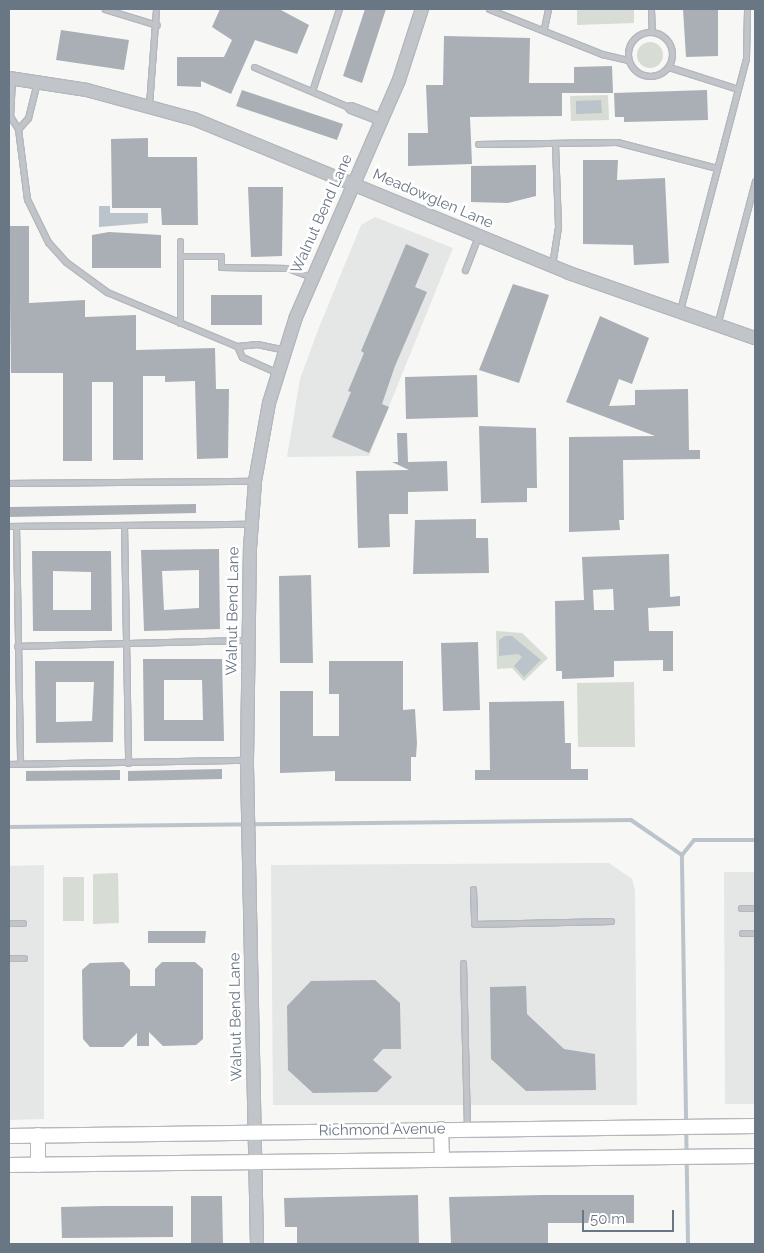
<!DOCTYPE html>
<html>
<head>
<meta charset="utf-8">
<style>
	body { margin:0 }
	#map { position:relative; width:764px; height:1253px; overflow:hidden; background:#f7f7f5; font-family:Raleway,sans-serif }
	div>[style] { position:absolute }
	.built>* { inset:0; background:#e5e6e6 }
	.green>* { inset:0; background:#d7dcd4 }
	.round { border-radius:50% }
	.water>* { inset:0; background:#bbc4ca }
	.stream>* { height:4px; margin:-2px; padding:0 2px; transform-origin:2px; border-radius:2px; background:#bbc4ca }
	.building>* { inset:0; background:#a9afb5 }
	.roads { filter:drop-shadow(1px 0 #b4b8bd) drop-shadow(-1px 0 #b4b8bd) drop-shadow(0 1px #b4b8bd) drop-shadow(0 -1px #b4b8bd) }
	.service>* { height:5px; margin:-2.5px; padding:0 2.5px; transform-origin:2.5px; border-radius:2.5px; background:#c1c4c8 }
	.service>.ring { margin:-2.5px; padding:0; box-sizing:content-box; background:none; border:5px solid #c1c4c8; border-radius:50% }
	.minor>* { height:10px; margin:-5px; padding:0 5px; transform-origin:5px; border-radius:5px; background:#c1c4c8 }
	.tertiary>* { height:12px; margin:-6px; padding:0 6px; transform-origin:6px; border-radius:6px; background:#c1c4c8 }
	.secondary>* { height:14px; margin:-7px; padding:0 7px; transform-origin:7px; border-radius:7px; background:#fff }
	span { translate:-50% -50%; white-space:nowrap; text-align:center; line-height:1.15; -webkit-text-stroke:5px #fff; paint-order:stroke }
	.street-label { font-size:15px; color:#697684 }
	.frame { position:absolute; inset:0; border:10px solid #697684; pointer-events:none }
	.scale { position:absolute; left:582px; top:1210px; width:92px; height:22px; box-sizing:border-box; border:2px solid #697684; border-top:0; padding-left:6px; font-size:15px; line-height:18px; white-space:nowrap; color:#697684; -webkit-text-stroke:4px #fff; paint-order:stroke }
</style>
</head>
<body>
<div id="map">
	<div class="built">
		<i style="clip-path:polygon(375px 217px,453px 248px,369px 456px,287px 457px,300px 379px,318px 330px,361px 225px)"></i>
		<i style="clip-path:polygon(609px 863px,632px 879px,635px 890px,637px 1105px,273px 1105px,271px 865px)"></i>
		<i style="clip-path:polygon(44px 865px,44px 1119px,9px 1120px,9px 866px)"></i>
		<i style="clip-path:polygon(724px 872px,755px 872px,755px 1104px,725px 1104px)"></i>
	</div>
	<div class="green">
		<i style="clip-path:polygon(577px 9px,634px 9px,634px 23px,577px 25px)"></i>
		<i class="round" style="left:637px;top:42px;width:26px;height:26px"></i>
		<i style="clip-path:polygon(608px 95px,609px 120px,571px 121px,570px 96px)"></i>
		<i style="clip-path:polygon(496px 631px,522px 633px,548px 658px,524px 681px,512px 668px,497px 669px)"></i>
		<i style="clip-path:polygon(634px 682px,635px 747px,578px 747px,577px 683px)"></i>
		<i style="clip-path:polygon(118px 873px,119px 923px,93px 924px,93px 874px)"></i>
		<i style="clip-path:polygon(63px 877px,84px 877px,84px 921px,63px 921px)"></i>
	</div>
	<div class="water">
		<i style="clip-path:polygon(601px 100px,602px 113px,576px 114px,576px 101px)"></i>
		<i style="clip-path:polygon(99px 206px,110px 206px,110px 213px,148px 213px,148px 223px,99px 227px)"></i>
		<i style="clip-path:polygon(505px 636px,512px 636px,541px 660px,524px 677px,514px 666px,522px 657px,518px 654px,499px 656px,499px 640px)"></i>
	</div>
	<div class="stream">
		<i style="left:9px;top:827px;width:622px;rotate:-0.64deg"></i>
		<i style="left:631px;top:820px;width:62px;rotate:34.5deg"></i>
		<i style="left:688px;top:1244px;width:389px;rotate:-90.9deg"></i>
		<i style="left:682px;top:855px;width:19px;rotate:-51deg"></i>
		<i style="left:694px;top:840px;width:61px"></i>
	</div>
	<div class="building">
		<i style="clip-path:polygon(220px 9px,279px 9px,309px 25px,297px 54px,255px 40px,231px 94px,201px 81px,201px 87px,177px 86px,177px 57px,224px 57px,232px 40px,212px 27px)"></i>
		<i style="clip-path:polygon(365px 9px,386px 9px,362px 83px,343px 76px)"></i>
		<i style="clip-path:polygon(683px 9px,718px 9px,718px 56px,686px 57px)"></i>
		<i style="clip-path:polygon(61px 30px,129px 40px,124px 70px,56px 60px)"></i>
		<i style="clip-path:polygon(444px 36px,530px 38px,529px 83px,574px 83px,574px 67px,612px 66px,613px 93px,562px 93px,562px 116px,470px 117px,472px 164px,408px 166px,408px 133px,428px 133px,426px 85px,443px 85px)"></i>
		<i style="clip-path:polygon(242px 90px,343px 124px,337px 140px,236px 106px)"></i>
		<i style="clip-path:polygon(707px 90px,708px 120px,624px 122px,624px 117px,615px 117px,614px 93px)"></i>
		<i style="clip-path:polygon(148px 138px,148px 157px,197px 157px,198px 225px,162px 225px,161px 208px,112px 208px,111px 139px)"></i>
		<i style="clip-path:polygon(583px 160px,618px 160px,617px 180px,665px 178px,669px 263px,634px 265px,633px 245px,583px 244px)"></i>
		<i style="clip-path:polygon(536px 165px,536px 196px,508px 203px,471px 202px,471px 166px)"></i>
		<i style="clip-path:polygon(248px 187px,283px 187px,282px 256px,251px 257px)"></i>
		<i style="clip-path:polygon(9px 226px,29px 226px,29px 303px,85px 300px,85px 317px,136px 315px,136px 350px,215px 348px,216px 389px,229px 389px,228px 458px,197px 459px,195px 381px,165px 382px,165px 376px,143px 376px,143px 460px,113px 460px,113px 382px,92px 382px,92px 461px,63px 461px,63px 373px,11px 373px)"></i>
		<i style="clip-path:polygon(109px 232px,161px 235px,161px 268px,92px 268px,92px 235px)"></i>
		<i style="clip-path:polygon(406px 244px,429px 254px,415px 287px,427px 292px,395px 366px,382px 404px,389px 407px,369px 453px,332px 437px,351px 392px,348px 391px,364px 353px,361px 351px)"></i>
		<i style="clip-path:polygon(513px 284px,549px 295px,519px 383px,479px 370px)"></i>
		<i style="clip-path:polygon(211px 295px,262px 295px,262px 325px,211px 325px)"></i>
		<i style="clip-path:polygon(600px 316px,649px 338px,632px 384px,619px 379px,609px 406px,635px 405px,635px 390px,688px 389px,689px 450px,700px 450px,700px 459px,623px 460px,624px 520px,619px 520px,620px 530px,569px 532px,569px 437px,655px 436px,566px 402px)"></i>
		<i style="clip-path:polygon(477px 375px,478px 417px,406px 419px,405px 377px)"></i>
		<i style="clip-path:polygon(479px 426px,536px 428px,537px 488px,527px 488px,527px 502px,481px 503px)"></i>
		<i style="clip-path:polygon(397px 433px,407px 433px,408px 462px,447px 461px,448px 491px,408px 492px,408px 514px,389px 514px,390px 547px,358px 548px,356px 471px,409px 470px,392px 462px,398px 462px)"></i>
		<i style="clip-path:polygon(196px 504px,196px 513px,9px 517px,9px 507px)"></i>
		<i style="clip-path:polygon(476px 519px,476px 538px,488px 538px,489px 573px,413px 574px,415px 520px)"></i>
		<i style="clip-path:polygon(evenodd,219px 549px,220px 629px,144px 631px,141px 550px,219px 549px,199px 570px,199px 608px,164px 610px,162px 571px,199px 570px)"></i>
		<i style="clip-path:polygon(evenodd,32px 551px,111px 551px,112px 631px,33px 631px,32px 551px,53px 571px,91px 572px,91px 610px,53px 610px,53px 571px)"></i>
		<i style="clip-path:polygon(evenodd,669px 554px,670px 597px,680px 596px,680px 606px,648px 608px,649px 631px,673px 631px,673px 671px,663px 671px,663px 660px,614px 661px,614px 677px,562px 679px,562px 671px,556px 671px,555px 601px,584px 600px,582px 557px,669px 554px,613px 589px,614px 610px,594px 610px,593px 590px,613px 589px)"></i>
		<i style="clip-path:polygon(311px 575px,313px 663px,280px 663px,279px 576px)"></i>
		<i style="clip-path:polygon(478px 642px,480px 710px,443px 711px,441px 643px)"></i>
		<i style="clip-path:polygon(evenodd,143px 659px,222px 659px,224px 741px,144px 741px,143px 659px,164px 680px,202px 680px,203px 720px,164px 720px,164px 680px)"></i>
		<i style="clip-path:polygon(evenodd,35px 661px,114px 661px,113px 742px,36px 743px,35px 661px,56px 682px,94px 682px,92px 721px,56px 722px,56px 682px)"></i>
		<i style="clip-path:polygon(329px 661px,403px 661px,403px 710px,415px 709px,417px 743px,416px 757px,411px 757px,411px 781px,335px 781px,335px 771px,280px 773px,280px 691px,313px 691px,313px 736px,339px 736px,339px 694px,329px 694px)"></i>
		<i style="clip-path:polygon(564px 701px,565px 743px,571px 743px,571px 769px,588px 769px,588px 780px,475px 780px,475px 770px,490px 770px,489px 702px)"></i>
		<i style="clip-path:polygon(222px 769px,222px 779px,128px 781px,128px 771px)"></i>
		<i style="clip-path:polygon(120px 770px,120px 780px,26px 781px,26px 771px)"></i>
		<i style="clip-path:polygon(148px 931px,206px 931px,205px 943px,148px 943px)"></i>
		<i style="clip-path:polygon(123px 962px,130px 970px,130px 986px,155px 986px,155px 969px,162px 962px,195px 962px,203px 969px,203px 1039px,196px 1045px,163px 1046px,149px 1032px,149px 1046px,137px 1046px,137px 1033px,123px 1047px,90px 1047px,83px 1039px,82px 970px,90px 963px)"></i>
		<i style="clip-path:polygon(375px 980px,400px 1003px,401px 1049px,383px 1049px,373px 1060px,392px 1077px,377px 1092px,313px 1093px,288px 1070px,287px 1006px,311px 981px)"></i>
		<i style="clip-path:polygon(526px 986px,527px 1014px,564px 1049px,595px 1054px,596px 1090px,526px 1091px,491px 1059px,490px 987px)"></i>
		<i style="clip-path:polygon(418px 1195px,419px 1244px,297px 1244px,297px 1227px,285px 1227px,284px 1198px)"></i>
		<i style="clip-path:polygon(543px 1195px,634px 1195px,634px 1223px,548px 1223px,548px 1244px,451px 1244px,449px 1197px)"></i>
		<i style="clip-path:polygon(191px 1196px,222px 1196px,223px 1244px,191px 1244px)"></i>
		<i style="clip-path:polygon(103px 1206px,173px 1206px,173px 1237px,62px 1238px,61px 1207px)"></i>
	</div>
	<div class="roads">
		<div class="service">
			<i style="left:105px;top:9px;width:54px;rotate:17.1deg"></i>
			<i style="left:489px;top:9px;width:122px;rotate:21.7deg"></i>
			<i style="left:602px;top:54px;width:27px;rotate:13deg"></i>
			<i style="left:651px;top:9px;width:23px;rotate:88deg"></i>
			<i style="left:544px;top:28px;width:19px;rotate:-78deg"></i>
			<i class="ring" style="left:628px;top:32px;width:39px;height:39px"></i>
			<i style="left:254px;top:67px;width:105px;rotate:22.9deg"></i>
			<i style="left:669px;top:67px;width:72px;rotate:17.7deg"></i>
			<i style="left:12px;top:79px;width:37px;rotate:93deg"></i>
			<i style="left:10px;top:116px;width:15px;rotate:58deg"></i>
			<i style="left:18px;top:129px;width:15px;rotate:-48deg"></i>
			<i style="left:28px;top:118px;width:36px;rotate:-76deg"></i>
			<i style="left:312px;top:91px;width:86px;rotate:-71.8deg"></i>
			<i style="left:149px;top:105px;width:96px;rotate:-85.8deg"></i>
			<i style="left:18px;top:129px;width:71px;rotate:82.7deg"></i>
			<i style="left:27px;top:199px;width:48px;rotate:64deg"></i>
			<i style="left:48px;top:242px;width:27px;rotate:48deg"></i>
			<i style="left:66px;top:262px;width:51px;rotate:36.2deg"></i>
			<i style="left:107px;top:292px;width:141px;rotate:22.6deg"></i>
			<i style="left:478px;top:144px;width:139px;rotate:-0.8deg"></i>
			<i style="left:617px;top:142px;width:103px;rotate:14.6deg"></i>
			<i style="left:180px;top:241px;width:82px;rotate:90deg"></i>
			<i style="left:180px;top:256px;width:41px"></i>
			<i style="left:221px;top:256px;width:11px;rotate:90deg"></i>
			<i style="left:221px;top:267px;width:66px;rotate:0.9deg"></i>
			<i style="left:287px;top:268px;width:27px;rotate:20deg"></i>
			<i style="left:552px;top:265px;width:39px;rotate:-81deg"></i>
			<i style="left:558px;top:226px;width:83px;rotate:-92.1deg"></i>
			<i style="left:465px;top:270px;width:36px;rotate:-69deg"></i>
			<i style="left:680px;top:310px;width:260px;rotate:-75.3deg"></i>
			<i style="left:746px;top:58px;width:49px;rotate:-88.8deg"></i>
			<i style="left:717px;top:325px;width:149px;rotate:-75.2deg"></i>
			<i style="left:278px;top:373px;width:39px;rotate:-156deg"></i>
			<i style="left:242px;top:357px;width:12px;rotate:-114deg"></i>
			<i style="left:237px;top:346px;width:20px;rotate:-6deg"></i>
			<i style="left:257px;top:344px;width:29px;rotate:12deg"></i>
			<i style="left:9px;top:483px;width:246px;rotate:-0.5deg"></i>
			<i style="left:124px;top:525px;width:238px;rotate:89deg"></i>
			<i style="left:9px;top:526px;width:242px;rotate:-0.5deg"></i>
			<i style="left:16px;top:526px;width:237px;rotate:89deg"></i>
			<i style="left:17px;top:646px;width:232px;rotate:-1.5deg"></i>
			<i style="left:9px;top:764px;width:237px;rotate:-1deg"></i>
			<i style="left:473px;top:889px;width:35px;rotate:88deg"></i>
			<i style="left:474px;top:924px;width:137px;rotate:-1.3deg"></i>
			<i style="left:741px;top:908px;width:14px"></i>
			<i style="left:9px;top:923px;width:14px"></i>
			<i style="left:742px;top:933px;width:13px"></i>
			<i style="left:9px;top:958px;width:15px"></i>
			<i style="left:463px;top:963px;width:166px;rotate:88.6deg"></i>
		</div>
		<div class="minor">
			<i style="left:351px;top:108px;width:33px;rotate:21deg"></i>
		</div>
		<div class="tertiary">
			<i style="left:9px;top:78px;width:79px;rotate:8.7deg"></i>
			<i style="left:87px;top:90px;width:111px;rotate:15.2deg"></i>
			<i style="left:194px;top:119px;width:405px;rotate:22.3deg"></i>
			<i style="left:569px;top:273px;width:197px;rotate:19.3deg"></i>
			<i style="left:257px;top:1244px;width:484px;rotate:-91.2deg"></i>
			<i style="left:247px;top:760px;width:212px;rotate:-89.2deg"></i>
			<i style="left:250px;top:548px;width:67px;rotate:-85.7deg"></i>
			<i style="left:255px;top:481px;width:79px;rotate:-79.8deg"></i>
			<i style="left:269px;top:403px;width:90px;rotate:-72.6deg"></i>
			<i style="left:296px;top:317px;width:258px;rotate:-66.5deg"></i>
			<i style="left:399px;top:80px;width:75px;rotate:-72.1deg"></i>
		</div>
		<div class="secondary">
			<i style="left:441px;top:1129px;width:31px;rotate:88deg"></i>
			<i style="left:38px;top:1135px;width:30px;rotate:90deg"></i>
			<i style="left:9px;top:1136px;width:746px;rotate:-0.77deg"></i>
			<i style="left:9px;top:1165px;width:746px;rotate:-0.69deg"></i>
		</div>
	</div>
	<div class="street-label">
		<span style="left:433px;top:199px;rotate:23deg">Meadowglen Lane</span>
		<span style="left:322px;top:214px;rotate:-66deg">Walnut Bend Lane</span>
		<span style="left:233px;top:611px;rotate:-89deg">Walnut Bend Lane</span>
		<span style="left:236px;top:1017px;rotate:-91deg">Walnut Bend Lane</span>
		<span style="left:382px;top:1130px;rotate:-1deg">Richmond Avenue</span>
	</div>
	<div class="frame"></div>
	<div class="scale">50 m</div>
</div>
</body>
</html>
